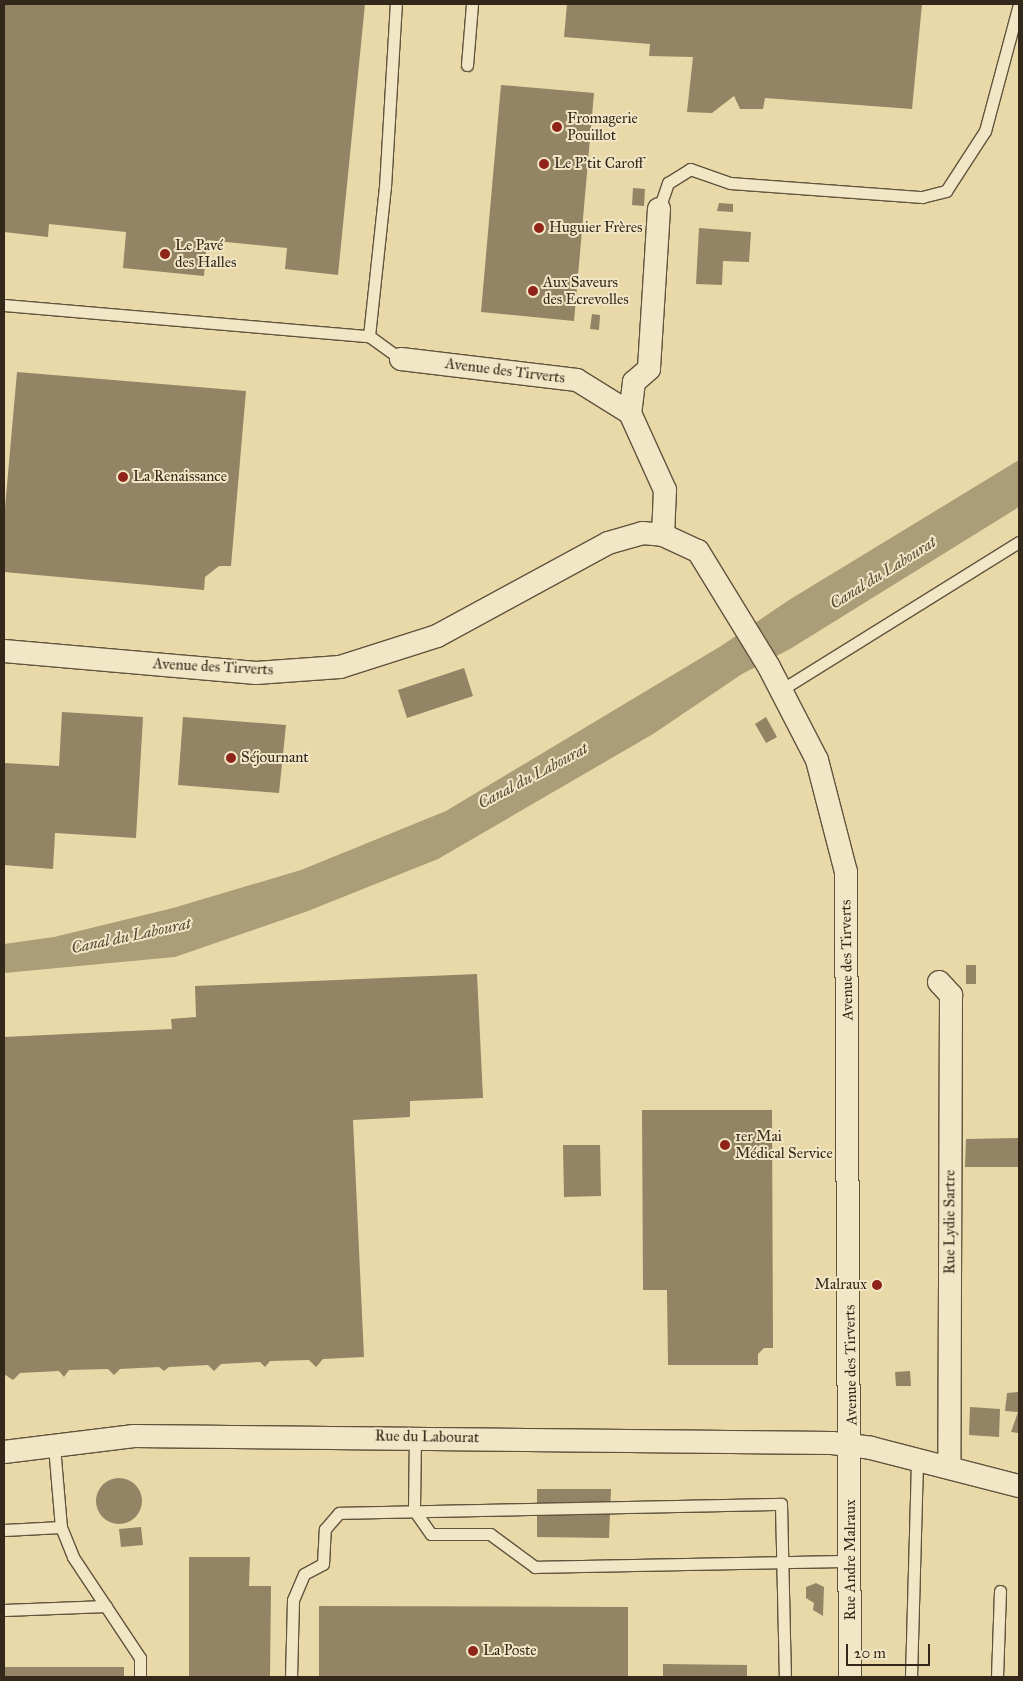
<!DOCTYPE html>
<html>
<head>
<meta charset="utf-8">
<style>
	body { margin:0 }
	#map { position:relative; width:1023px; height:1681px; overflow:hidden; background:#e9d9a8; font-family:"IM FELL Great Primer",serif }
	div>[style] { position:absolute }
	.water>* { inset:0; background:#ab9d78 }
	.building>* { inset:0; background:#928464 }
	.round { border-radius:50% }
	.roads { filter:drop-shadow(1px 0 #61543e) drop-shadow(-1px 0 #61543e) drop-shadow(0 1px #61543e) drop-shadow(0 -1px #61543e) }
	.lane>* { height:11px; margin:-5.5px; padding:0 5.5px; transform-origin:5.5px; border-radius:5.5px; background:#f1e6c6 }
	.street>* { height:22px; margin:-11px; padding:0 11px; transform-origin:11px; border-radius:11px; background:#f1e6c6 }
	.dots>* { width:14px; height:14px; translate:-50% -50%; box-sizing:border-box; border:2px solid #f1e6c6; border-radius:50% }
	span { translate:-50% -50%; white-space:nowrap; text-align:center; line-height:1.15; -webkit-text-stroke:4px #f1e6c6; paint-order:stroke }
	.poi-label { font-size:15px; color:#34281a }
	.left { translate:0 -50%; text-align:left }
	.right { translate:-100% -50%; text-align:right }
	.street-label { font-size:15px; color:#34281a }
	.water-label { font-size:16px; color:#584b36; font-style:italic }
	.frame { position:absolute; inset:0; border:5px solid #34281a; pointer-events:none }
	.scale { position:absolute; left:846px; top:1644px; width:84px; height:22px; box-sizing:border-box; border:2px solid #34281a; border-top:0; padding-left:6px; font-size:15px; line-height:18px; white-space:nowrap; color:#34281a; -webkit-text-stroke:4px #f1e6c6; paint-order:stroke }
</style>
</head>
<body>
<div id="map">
	<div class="water">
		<i style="clip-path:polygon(1019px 460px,1019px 507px,790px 649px,742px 674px,653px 734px,438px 859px,308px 911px,175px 957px,4px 973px,4px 944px,54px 937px,173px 908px,301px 870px,446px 811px,721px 646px,789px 600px)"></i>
	</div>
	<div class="building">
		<i style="clip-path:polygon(4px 4px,365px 4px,338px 275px,285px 269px,287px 248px,207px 240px,204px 276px,123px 268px,126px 232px,49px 224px,48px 237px,4px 232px)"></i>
		<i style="clip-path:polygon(567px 4px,922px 4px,912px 109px,765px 98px,763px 109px,740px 109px,734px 96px,712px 113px,687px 112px,693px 57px,649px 56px,650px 44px,564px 37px)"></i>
		<i style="clip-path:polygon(501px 85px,594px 93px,574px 321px,481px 312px)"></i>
		<i style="clip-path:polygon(633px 188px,645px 189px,644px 206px,632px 205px)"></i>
		<i style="clip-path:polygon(719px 203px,733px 204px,733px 212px,717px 211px)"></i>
		<i style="clip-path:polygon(699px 228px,751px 232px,749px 262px,723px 261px,722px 285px,696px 284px)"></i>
		<i style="clip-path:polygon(592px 314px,600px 315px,599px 330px,590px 329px)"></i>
		<i style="clip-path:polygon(17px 372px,246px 391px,231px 566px,219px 566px,205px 577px,204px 590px,4px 572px,4px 519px)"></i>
		<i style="clip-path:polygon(464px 668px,473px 696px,407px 718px,398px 690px)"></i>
		<i style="clip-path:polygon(62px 712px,143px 717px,136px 838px,55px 833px,53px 869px,4px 865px,4px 763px,59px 766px)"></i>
		<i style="clip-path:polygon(183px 717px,286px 725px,279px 793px,178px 785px)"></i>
		<i style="clip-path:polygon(766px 717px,777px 737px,766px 743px,755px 724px)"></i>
		<i style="clip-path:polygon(966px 965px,976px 965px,976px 984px,966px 984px)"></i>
		<i style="clip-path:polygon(477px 974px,483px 1098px,410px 1101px,410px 1117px,353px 1120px,364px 1357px,323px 1359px,316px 1367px,309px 1360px,270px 1361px,265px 1367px,260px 1362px,221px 1364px,214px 1371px,208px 1365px,169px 1367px,164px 1371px,159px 1367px,120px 1369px,114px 1375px,108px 1369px,69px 1370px,64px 1377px,59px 1371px,20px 1373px,13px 1380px,4px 1374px,4px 1037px,172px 1029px,171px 1019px,196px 1017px,195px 986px)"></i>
		<i style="clip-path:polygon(642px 1110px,772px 1110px,773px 1348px,764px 1348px,758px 1354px,758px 1365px,668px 1365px,667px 1290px,643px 1290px)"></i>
		<i style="clip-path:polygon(1019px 1138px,1019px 1167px,965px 1167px,966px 1139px)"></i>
		<i style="clip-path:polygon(563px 1145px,600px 1145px,601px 1196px,564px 1197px)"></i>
		<i style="clip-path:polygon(910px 1371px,911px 1386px,896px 1386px,895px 1372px)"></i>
		<i style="clip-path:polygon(1019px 1392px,1019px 1433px,1011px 1432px,1018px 1412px,1005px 1411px,1007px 1393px)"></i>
		<i style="clip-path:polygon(970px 1407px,1000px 1409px,999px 1437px,969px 1435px)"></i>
		<i class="round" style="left:96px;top:1478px;width:46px;height:46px"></i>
		<i style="clip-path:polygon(537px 1489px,611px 1489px,609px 1538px,537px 1537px)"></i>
		<i style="clip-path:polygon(141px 1527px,143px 1545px,121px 1547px,119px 1529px)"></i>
		<i style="clip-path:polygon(189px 1557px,250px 1557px,249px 1586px,271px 1586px,270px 1677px,189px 1677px)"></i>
		<i style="clip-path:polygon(816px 1583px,824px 1587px,823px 1616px,813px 1610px,814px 1603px,806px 1598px,806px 1587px)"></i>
		<i style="clip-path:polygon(319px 1606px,628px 1607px,628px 1677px,319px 1677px)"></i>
		<i style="clip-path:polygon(663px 1664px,747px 1665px,747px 1677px,663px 1677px)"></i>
		<i style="clip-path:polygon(4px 1667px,124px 1667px,124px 1677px,4px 1677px)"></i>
	</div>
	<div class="roads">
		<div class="lane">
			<i style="left:467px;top:65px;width:61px;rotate:-85.3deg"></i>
			<i style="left:659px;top:209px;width:28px;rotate:-71deg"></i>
			<i style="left:668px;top:183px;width:26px;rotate:-32deg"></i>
			<i style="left:690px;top:169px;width:42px;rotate:19.3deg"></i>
			<i style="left:730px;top:183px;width:193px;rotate:4.2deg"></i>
			<i style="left:922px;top:197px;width:25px;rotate:-14deg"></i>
			<i style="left:946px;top:191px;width:72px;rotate:-57deg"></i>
			<i style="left:985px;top:131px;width:131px;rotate:-75deg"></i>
			<i style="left:4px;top:305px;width:366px;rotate:4.9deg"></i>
			<i style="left:369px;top:336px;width:39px;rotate:36deg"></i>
			<i style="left:369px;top:336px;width:150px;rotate:-83.9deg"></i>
			<i style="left:385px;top:187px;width:183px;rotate:-86.6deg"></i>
			<i style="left:781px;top:690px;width:280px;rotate:-31.9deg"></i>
			<i style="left:415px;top:1436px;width:74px;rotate:90.8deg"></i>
			<i style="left:414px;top:1510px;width:29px;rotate:55deg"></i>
			<i style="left:431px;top:1534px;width:59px"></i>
			<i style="left:490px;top:1534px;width:56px;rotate:36.3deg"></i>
			<i style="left:535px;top:1567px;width:316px;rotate:-1.1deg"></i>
			<i style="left:54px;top:1446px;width:81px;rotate:85.1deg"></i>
			<i style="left:61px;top:1527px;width:32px;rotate:68deg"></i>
			<i style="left:73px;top:1557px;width:121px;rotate:56.4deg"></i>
			<i style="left:140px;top:1658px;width:19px;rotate:90deg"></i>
			<i style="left:4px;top:1530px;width:57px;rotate:-3deg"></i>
			<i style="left:4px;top:1610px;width:102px;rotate:-2.2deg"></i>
			<i style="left:291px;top:1677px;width:77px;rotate:-88.5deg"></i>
			<i style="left:293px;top:1600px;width:28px;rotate:-67deg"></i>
			<i style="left:304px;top:1574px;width:21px;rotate:-28deg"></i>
			<i style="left:323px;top:1564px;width:35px;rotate:-87deg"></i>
			<i style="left:325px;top:1529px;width:21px;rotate:-49deg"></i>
			<i style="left:339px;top:1513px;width:442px;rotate:-1.2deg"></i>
			<i style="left:781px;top:1504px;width:173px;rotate:88.7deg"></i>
			<i style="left:911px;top:1677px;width:216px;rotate:-88.4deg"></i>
			<i style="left:997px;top:1677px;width:86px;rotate:-88deg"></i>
		</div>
		<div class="street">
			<i style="left:659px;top:209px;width:160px;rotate:93.6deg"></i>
			<i style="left:649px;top:369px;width:20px;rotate:139deg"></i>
			<i style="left:634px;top:382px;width:31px;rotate:97deg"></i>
			<i style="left:630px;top:413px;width:85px;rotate:65.6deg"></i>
			<i style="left:665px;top:490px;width:45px;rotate:92.5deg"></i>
			<i style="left:401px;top:359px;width:177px;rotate:6.8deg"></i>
			<i style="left:577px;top:380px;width:62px;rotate:31.9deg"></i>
			<i style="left:4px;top:651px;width:253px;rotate:5deg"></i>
			<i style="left:256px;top:673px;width:84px;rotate:-4.1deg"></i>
			<i style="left:340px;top:667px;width:102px;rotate:-17.7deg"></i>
			<i style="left:437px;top:636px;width:195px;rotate:-28.5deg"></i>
			<i style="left:608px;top:543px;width:35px;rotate:-16deg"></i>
			<i style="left:642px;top:533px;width:21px;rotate:5deg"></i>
			<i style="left:663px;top:535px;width:38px;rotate:25deg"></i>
			<i style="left:698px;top:551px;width:136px;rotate:58.5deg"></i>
			<i style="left:769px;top:667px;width:105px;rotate:62.7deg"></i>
			<i style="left:817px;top:760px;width:116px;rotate:75.5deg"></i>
			<i style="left:846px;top:872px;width:805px;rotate:89.72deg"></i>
			<i style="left:939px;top:982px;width:18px;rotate:47deg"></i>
			<i style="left:951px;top:995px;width:472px;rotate:90.2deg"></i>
			<i style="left:4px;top:1452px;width:131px;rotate:-7deg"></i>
			<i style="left:134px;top:1436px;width:698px;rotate:0.57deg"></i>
			<i style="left:832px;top:1443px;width:39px;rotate:7deg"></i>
			<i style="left:871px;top:1448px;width:153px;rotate:14.4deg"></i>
		</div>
	</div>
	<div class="dots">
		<i style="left:557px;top:127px;background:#8f2418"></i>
		<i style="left:544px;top:164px;background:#8f2418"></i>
		<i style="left:539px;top:228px;background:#8f2418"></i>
		<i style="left:165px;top:254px;background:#8f2418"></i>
		<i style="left:533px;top:291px;background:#8f2418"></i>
		<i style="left:123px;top:477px;background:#8f2418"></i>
		<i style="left:231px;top:758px;background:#8f2418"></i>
		<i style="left:725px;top:1145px;background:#8f2418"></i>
		<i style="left:877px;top:1285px;background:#8f2418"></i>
		<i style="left:473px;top:1651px;background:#8f2418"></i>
	</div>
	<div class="poi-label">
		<span class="left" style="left:567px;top:127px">Fromagerie<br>Pouillot</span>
		<span class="left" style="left:554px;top:164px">Le P'tit Caroff</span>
		<span class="left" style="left:549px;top:228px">Huguier Frères</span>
		<span class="left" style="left:175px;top:254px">Le Pavé<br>des Halles</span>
		<span class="left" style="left:543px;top:291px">Aux Saveurs<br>des Ecrevolles</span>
		<span class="left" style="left:133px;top:477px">La Renaissance</span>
		<span class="left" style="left:241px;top:758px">Séjournant</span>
		<span class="left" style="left:735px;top:1145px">1er Mai<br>Médical Service</span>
		<span class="right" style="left:867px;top:1285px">Malraux</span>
		<span class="left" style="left:483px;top:1651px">La Poste</span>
	</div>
	<div class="street-label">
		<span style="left:505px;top:371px;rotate:7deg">Avenue des Tirverts</span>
		<span style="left:213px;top:667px;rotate:3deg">Avenue des Tirverts</span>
		<span style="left:847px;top:960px;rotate:-91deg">Avenue des Tirverts</span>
		<span style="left:950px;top:1222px;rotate:-90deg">Rue Lydie Sartre</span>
		<span style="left:851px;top:1365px;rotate:-91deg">Avenue des Tirverts</span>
		<span style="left:427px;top:1437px;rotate:1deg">Rue du Labourat</span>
		<span style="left:851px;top:1560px;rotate:-90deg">Rue Andre Malraux</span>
	</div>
	<div class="water-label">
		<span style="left:883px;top:573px;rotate:-32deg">Canal du Labourat</span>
		<span style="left:533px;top:776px;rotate:-28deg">Canal du Labourat</span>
		<span style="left:131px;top:936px;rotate:-12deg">Canal du Labourat</span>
	</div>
	<div class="frame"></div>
	<div class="scale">20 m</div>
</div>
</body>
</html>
